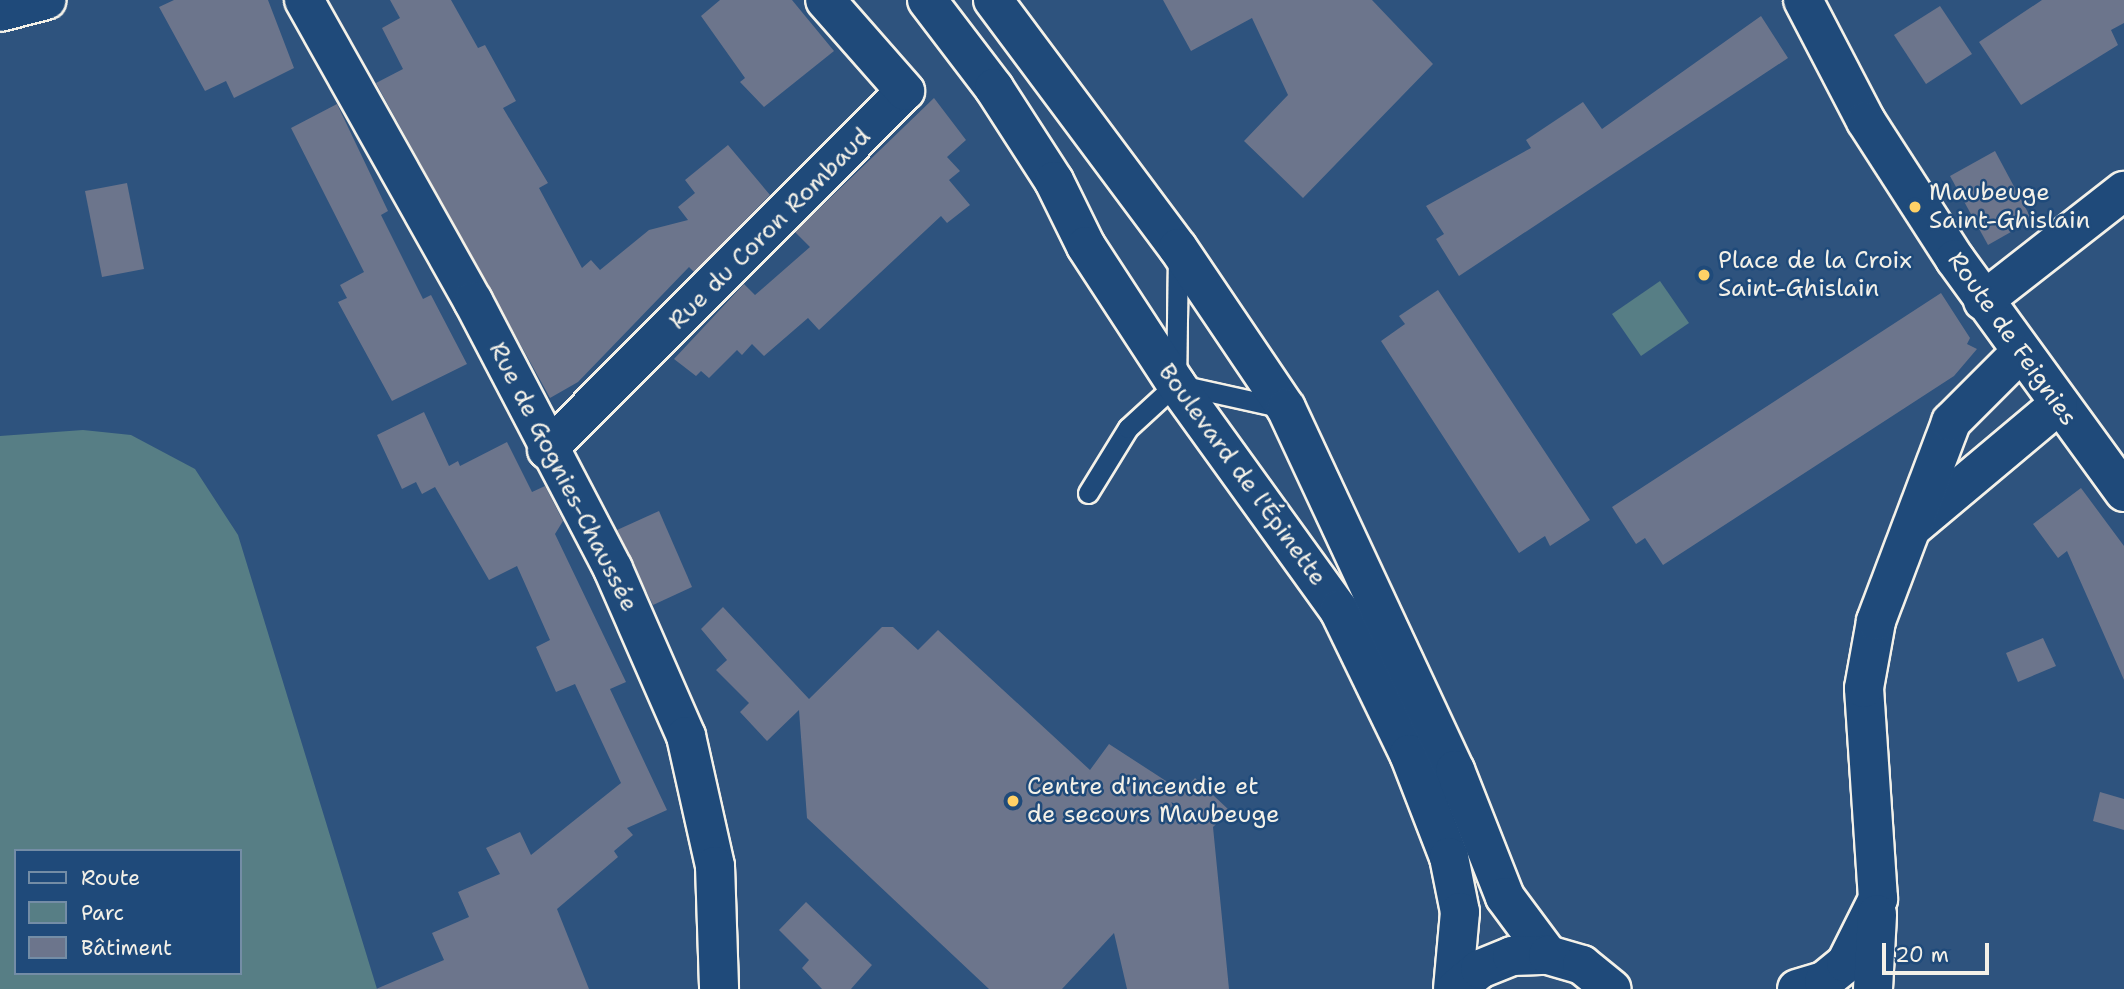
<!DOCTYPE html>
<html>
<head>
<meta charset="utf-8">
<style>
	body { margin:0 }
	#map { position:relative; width:2124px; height:989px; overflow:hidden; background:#2e537e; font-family:"Shantell Sans",sans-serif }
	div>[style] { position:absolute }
	.green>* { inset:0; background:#577e85 }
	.building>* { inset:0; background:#6c758c }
	.roads { filter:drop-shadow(2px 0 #f4f1e8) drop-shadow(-2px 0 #f4f1e8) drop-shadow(0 2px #f4f1e8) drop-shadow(0 -2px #f4f1e8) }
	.service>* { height:19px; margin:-9.5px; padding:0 9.5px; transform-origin:9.5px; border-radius:9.5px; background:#1f4a7a }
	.minor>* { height:38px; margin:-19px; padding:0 19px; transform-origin:19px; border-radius:19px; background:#1f4a7a }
	.tertiary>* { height:38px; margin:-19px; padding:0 19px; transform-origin:19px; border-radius:19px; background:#1f4a7a }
	.dots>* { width:19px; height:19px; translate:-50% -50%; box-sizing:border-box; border:4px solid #1f4a7a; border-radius:50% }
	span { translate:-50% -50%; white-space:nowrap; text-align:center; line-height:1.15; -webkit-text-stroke:5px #1f4a7a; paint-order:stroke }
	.poi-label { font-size:24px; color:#f4f1e8 }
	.left { translate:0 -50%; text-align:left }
	.street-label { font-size:24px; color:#f4f1e8 }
	.legend { position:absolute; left:14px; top:849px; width:228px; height:126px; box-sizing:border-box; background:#1f4a7a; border:2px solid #748da6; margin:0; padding:9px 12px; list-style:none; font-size:21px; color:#f4f1e8 }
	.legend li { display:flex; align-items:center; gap:14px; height:35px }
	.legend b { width:35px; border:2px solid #748da6 }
	.scale { position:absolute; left:1882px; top:943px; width:107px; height:32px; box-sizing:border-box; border:4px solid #f4f1e8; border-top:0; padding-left:9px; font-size:21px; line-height:24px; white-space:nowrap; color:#f4f1e8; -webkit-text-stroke:5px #1f4a7a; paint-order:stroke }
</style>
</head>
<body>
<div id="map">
	<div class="green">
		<i style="clip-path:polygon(1660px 281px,1689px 323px,1641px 356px,1612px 314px)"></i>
		<i style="clip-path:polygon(evenodd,83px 430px,131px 435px,195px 469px,238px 535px,377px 989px,0 989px,0 436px,83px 430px,16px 851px,240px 851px,240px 973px,16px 973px,16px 851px)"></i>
	</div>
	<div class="building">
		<i style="clip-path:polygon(174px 0,268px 0,294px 68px,234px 98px,226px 81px,205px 91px,159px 7px)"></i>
		<i style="clip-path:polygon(390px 0,451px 0,478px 48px,485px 45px,516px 101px,503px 108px,548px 183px,539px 188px,582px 268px,591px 260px,600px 270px,649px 230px,688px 220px,678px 207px,695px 193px,685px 180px,728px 145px,770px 195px,694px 272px,689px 267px,578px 382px,550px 398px,376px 83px,403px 69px,382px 28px,400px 18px)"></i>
		<i style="clip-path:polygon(720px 0,792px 0,834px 51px,764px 107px,740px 82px,745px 78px,701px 16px)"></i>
		<i style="clip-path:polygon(1163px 0,1372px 0,1433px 64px,1303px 198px,1244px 141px,1288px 95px,1252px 18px,1191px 51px)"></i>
		<i style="clip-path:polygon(2042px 0,2124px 0,2124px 23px,2111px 30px,2118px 45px,2021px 105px,1979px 42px)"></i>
		<i style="clip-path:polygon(1940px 6px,1972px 54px,1926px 84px,1894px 35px)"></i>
		<i style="clip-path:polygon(1761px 16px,1788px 58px,1459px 276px,1436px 239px,1444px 234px,1426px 206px,1531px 148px,1526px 140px,1583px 102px,1602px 129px)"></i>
		<i style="clip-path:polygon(934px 98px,966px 140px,947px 157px,960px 171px,949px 180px,970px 205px,947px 223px,941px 216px,819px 330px,808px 318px,764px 356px,752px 344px,742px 355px,737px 350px,709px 378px,701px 371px,696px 376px,674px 359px,744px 284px,755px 295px,810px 247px,795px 232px)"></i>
		<i style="clip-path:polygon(337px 104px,388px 211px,381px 215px,423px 299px,431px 295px,467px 364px,392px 401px,338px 302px,347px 298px,340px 285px,364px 272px,291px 128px)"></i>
		<i style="clip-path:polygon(1995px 151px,2032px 220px,1988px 245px,1950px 176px)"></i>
		<i style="clip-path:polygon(127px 183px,144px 269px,102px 277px,85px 191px)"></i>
		<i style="clip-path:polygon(1438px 290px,1590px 520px,1550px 546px,1545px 536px,1519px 553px,1381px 341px,1405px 324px,1399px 316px)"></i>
		<i style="clip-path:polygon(1941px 293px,1970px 338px,1967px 344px,1977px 349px,1954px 376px,1663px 565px,1645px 538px,1636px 544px,1612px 507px)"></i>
		<i style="clip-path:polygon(424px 412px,449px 466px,458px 461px,460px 466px,507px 442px,532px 492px,545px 486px,563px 521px,555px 534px,626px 682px,610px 689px,667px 810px,627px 828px,633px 835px,614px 851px,618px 857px,557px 909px,589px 989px,376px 989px,444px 960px,432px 933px,469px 917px,458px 892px,500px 874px,486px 848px,520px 832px,531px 855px,621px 783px,575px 684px,556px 692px,536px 647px,550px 640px,517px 566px,489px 580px,435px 487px,422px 494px,416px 482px,402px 489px,377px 435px)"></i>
		<i style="clip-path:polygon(2081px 488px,2124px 546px,2124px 680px,2067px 551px,2058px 558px,2033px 524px)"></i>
		<i style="clip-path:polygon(659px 511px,692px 587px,653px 605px,617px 530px)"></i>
		<i style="clip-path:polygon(723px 607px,809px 699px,882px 627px,893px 627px,918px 650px,938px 630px,1090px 770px,1109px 744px,1183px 792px,1195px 778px,1230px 811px,1213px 827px,1229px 989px,1127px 989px,1114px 933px,1062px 989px,989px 989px,807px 818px,799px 710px,767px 741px,740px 712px,749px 703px,716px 670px,727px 660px,701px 629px)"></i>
		<i style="clip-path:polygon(2043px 638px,2056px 666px,2018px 682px,2006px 653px)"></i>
		<i style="clip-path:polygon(2100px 792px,2124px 799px,2124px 830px,2093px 821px)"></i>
		<i style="clip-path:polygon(806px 902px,872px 965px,851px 989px,822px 989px,802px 968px,809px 960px,779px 930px)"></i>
	</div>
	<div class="roads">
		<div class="service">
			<i style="left:1180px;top:385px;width:107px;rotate:12.5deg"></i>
			<i style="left:1088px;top:493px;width:76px;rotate:-58.4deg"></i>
			<i style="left:1128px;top:428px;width:65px;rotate:-42.5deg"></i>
			<i style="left:1176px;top:384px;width:127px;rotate:-89.1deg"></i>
		</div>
		<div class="minor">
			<i style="left:304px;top:0;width:345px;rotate:60.7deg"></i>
			<i style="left:473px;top:301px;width:302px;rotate:62.4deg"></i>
			<i style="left:613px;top:569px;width:182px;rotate:66.4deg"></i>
			<i style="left:686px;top:736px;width:133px;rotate:77.4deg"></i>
			<i style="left:715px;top:866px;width:123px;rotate:88.1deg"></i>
			<i style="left:1803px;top:0;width:136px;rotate:62.5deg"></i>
			<i style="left:1866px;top:121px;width:164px;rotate:57.2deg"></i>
			<i style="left:1955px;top:259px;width:288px;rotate:54deg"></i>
			<i style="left:0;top:12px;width:48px;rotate:-14.6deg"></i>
			<i style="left:1983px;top:301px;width:179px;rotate:-38deg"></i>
			<i style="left:547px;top:450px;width:507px;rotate:-45.08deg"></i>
			<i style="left:905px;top:91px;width:121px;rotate:-131.3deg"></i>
			<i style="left:1914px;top:526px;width:188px;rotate:-40deg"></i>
			<i style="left:1797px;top:989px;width:28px;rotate:-17deg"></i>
			<i style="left:1824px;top:981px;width:28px;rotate:-39deg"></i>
			<i style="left:1846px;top:963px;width:72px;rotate:-63.4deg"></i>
			<i style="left:1878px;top:899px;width:211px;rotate:-93.8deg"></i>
			<i style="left:1864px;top:688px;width:68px;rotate:-79.8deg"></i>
			<i style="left:1876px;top:621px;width:213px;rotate:-69.3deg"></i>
			<i style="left:1951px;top:422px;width:96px;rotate:-45deg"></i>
			<i style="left:1873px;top:989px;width:75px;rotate:-86.9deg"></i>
		</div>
		<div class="tertiary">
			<i style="left:927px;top:0;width:111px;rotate:52.7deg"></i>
			<i style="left:994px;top:88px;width:111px;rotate:57.2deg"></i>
			<i style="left:1054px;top:181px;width:72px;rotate:63.8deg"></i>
			<i style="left:1086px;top:246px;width:165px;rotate:56.9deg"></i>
			<i style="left:1176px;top:384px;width:279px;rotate:54.2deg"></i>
			<i style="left:1339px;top:610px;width:160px;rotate:64.1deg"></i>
			<i style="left:1409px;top:754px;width:110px;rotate:68.8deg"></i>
			<i style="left:1449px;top:857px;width:56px;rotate:78.7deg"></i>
			<i style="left:1460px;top:912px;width:77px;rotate:95.2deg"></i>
			<i style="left:993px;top:0;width:309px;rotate:53.3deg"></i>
			<i style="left:1178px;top:248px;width:193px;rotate:56deg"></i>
			<i style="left:1286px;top:408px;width:400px;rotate:65deg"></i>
			<i style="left:1455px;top:770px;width:136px;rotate:68.5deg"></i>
			<i style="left:1505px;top:897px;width:72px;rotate:53.4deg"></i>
			<i style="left:1456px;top:989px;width:31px;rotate:-40deg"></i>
			<i style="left:1480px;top:969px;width:35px;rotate:-22deg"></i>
			<i style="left:1512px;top:956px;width:36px;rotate:-2deg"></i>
			<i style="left:1548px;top:955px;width:35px;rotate:16deg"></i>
			<i style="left:1582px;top:965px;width:38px;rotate:39deg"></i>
		</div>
	</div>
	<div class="dots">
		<i style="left:1915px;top:207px;background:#ffd166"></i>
		<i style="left:1704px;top:275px;background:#ffd166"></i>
		<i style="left:1013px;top:801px;background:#ffd166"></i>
	</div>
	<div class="poi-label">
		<span class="left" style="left:1929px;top:207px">Maubeuge<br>Saint-Ghislain</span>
		<span class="left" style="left:1718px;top:275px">Place de la Croix<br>Saint-Ghislain</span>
		<span class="left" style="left:1027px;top:801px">Centre d'incendie et<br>de secours Maubeuge</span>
	</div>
	<div class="street-label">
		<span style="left:770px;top:229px;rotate:-45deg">Rue du Coron Rombaud</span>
		<span style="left:2012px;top:339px;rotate:55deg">Route de Feignies</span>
		<span style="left:1242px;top:475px;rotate:54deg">Boulevard de l'Épinette</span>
		<span style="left:563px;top:477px;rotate:63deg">Rue de Gognies-Chaussée</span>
	</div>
	<ul class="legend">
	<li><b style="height:9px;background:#1f4a7a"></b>Route</li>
	<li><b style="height:19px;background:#577e85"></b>Parc</li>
	<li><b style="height:19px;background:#6c758c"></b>Bâtiment</li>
	</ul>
	<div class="scale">20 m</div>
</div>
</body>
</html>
